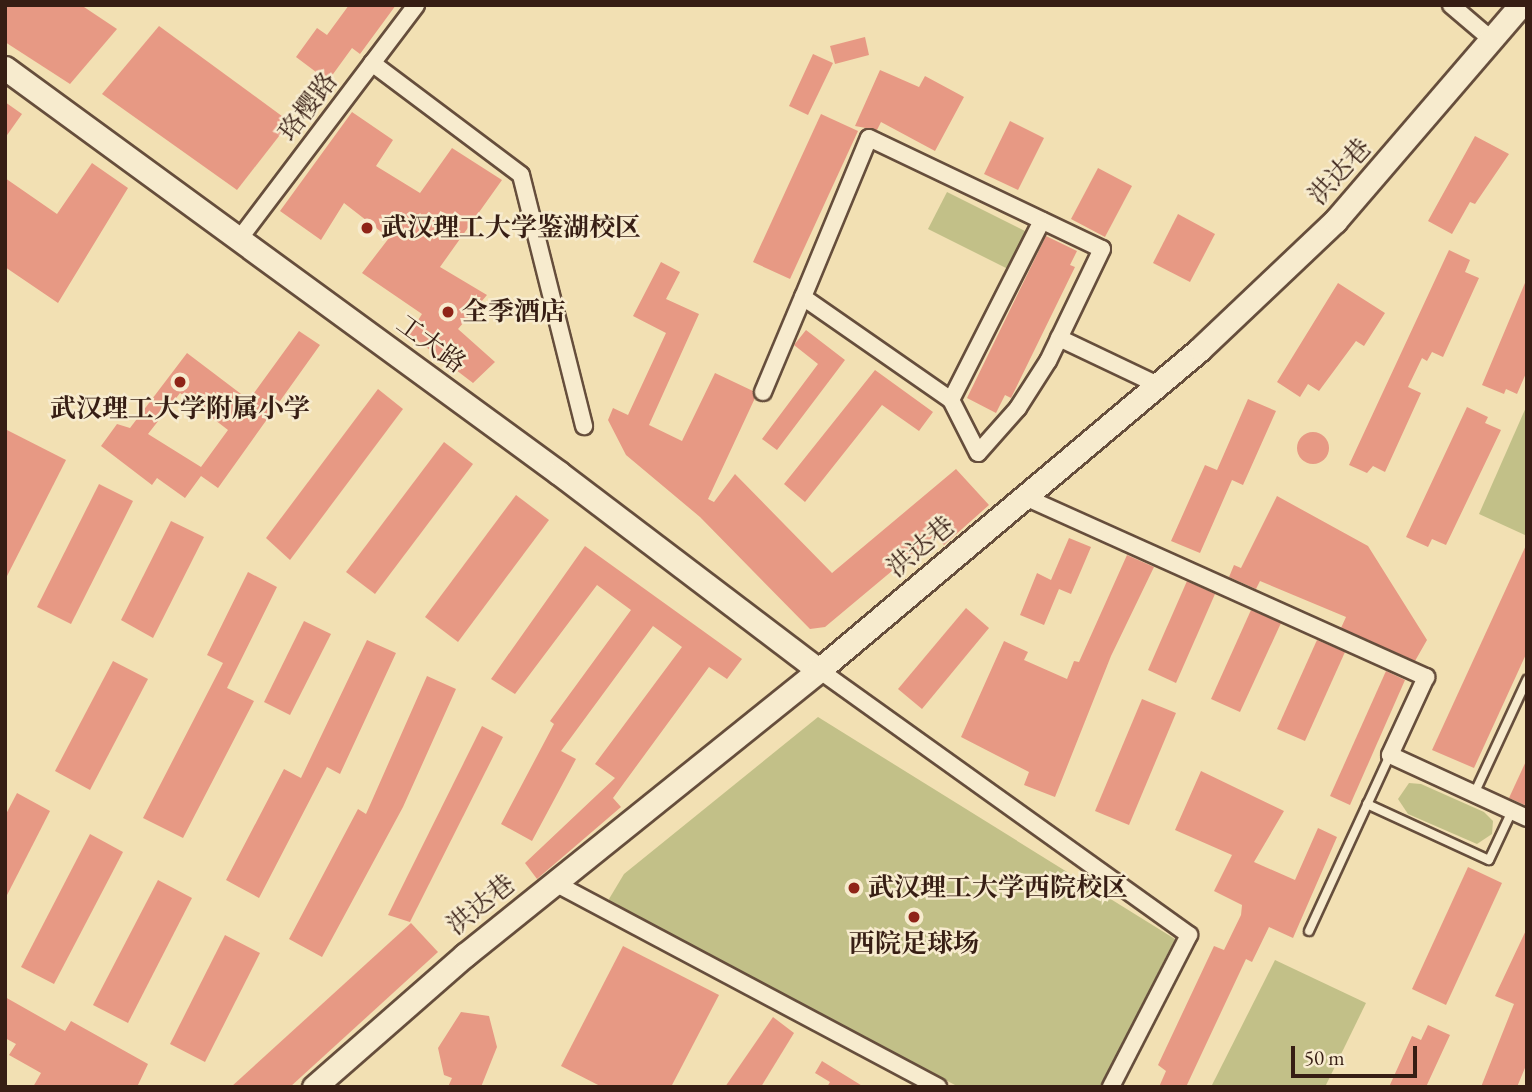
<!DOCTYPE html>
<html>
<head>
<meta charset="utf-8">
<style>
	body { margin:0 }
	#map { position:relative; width:1532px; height:1092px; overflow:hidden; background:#f2e0b3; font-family:"EB Garamond","Noto Serif SC",serif }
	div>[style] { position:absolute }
	.green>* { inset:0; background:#c2c088 }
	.building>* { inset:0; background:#e79984 }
	.round { border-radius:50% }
	.roads { filter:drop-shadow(2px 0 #664e3c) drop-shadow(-2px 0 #664e3c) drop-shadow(0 2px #664e3c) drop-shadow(0 -2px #664e3c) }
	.lane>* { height:8px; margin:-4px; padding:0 4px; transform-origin:4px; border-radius:4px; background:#f7ebce }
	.street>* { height:16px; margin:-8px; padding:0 8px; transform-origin:8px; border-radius:8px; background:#f7ebce }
	.secondary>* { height:23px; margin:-11.5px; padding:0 11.5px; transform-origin:11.5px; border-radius:11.5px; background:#f7ebce }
	.dots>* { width:19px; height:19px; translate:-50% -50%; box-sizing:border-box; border:4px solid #f7ebce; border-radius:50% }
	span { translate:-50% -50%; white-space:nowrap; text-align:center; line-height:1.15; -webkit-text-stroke:5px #f7ebce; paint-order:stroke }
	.street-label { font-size:26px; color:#371e14 }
	.poi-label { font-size:26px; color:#371e14; font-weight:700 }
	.left { translate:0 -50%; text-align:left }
	.frame { position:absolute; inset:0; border:7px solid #371e14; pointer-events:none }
	.scale { position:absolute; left:1291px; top:1046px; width:126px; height:32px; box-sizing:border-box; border:4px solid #371e14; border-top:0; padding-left:9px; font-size:21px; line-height:24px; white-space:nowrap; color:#371e14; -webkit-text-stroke:5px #f7ebce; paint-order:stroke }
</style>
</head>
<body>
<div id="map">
	<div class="green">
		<i style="clip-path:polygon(947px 192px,1027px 232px,1008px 269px,928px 229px)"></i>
		<i style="clip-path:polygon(1527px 405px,1527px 536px,1479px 514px)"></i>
		<i style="clip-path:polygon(818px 717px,1175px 939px,1100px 1087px,959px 1087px,611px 909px,609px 899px,624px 874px)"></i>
		<i style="clip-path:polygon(1409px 783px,1421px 784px,1484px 812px,1493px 821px,1492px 834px,1477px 844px,1408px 814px,1398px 799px)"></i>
		<i style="clip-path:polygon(1275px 960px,1366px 1003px,1325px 1087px,1211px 1087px)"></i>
	</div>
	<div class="building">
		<i style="clip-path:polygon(5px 5px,81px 5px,117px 29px,70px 84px,5px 42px)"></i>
		<i style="clip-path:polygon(349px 5px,396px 5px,360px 54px,352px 48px,328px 81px,296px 57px,317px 28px,327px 35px)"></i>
		<i style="clip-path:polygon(159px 26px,290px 122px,237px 190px,102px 94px)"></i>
		<i style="clip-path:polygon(865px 37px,869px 55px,835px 64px,830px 46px)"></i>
		<i style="clip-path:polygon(813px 54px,833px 63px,808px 115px,789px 106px)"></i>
		<i style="clip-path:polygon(880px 70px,919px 87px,925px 76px,964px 97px,935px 151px,881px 122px,877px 130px,855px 126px)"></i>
		<i style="clip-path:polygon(5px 102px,22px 114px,5px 138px)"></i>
		<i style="clip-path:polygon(352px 112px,393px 140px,376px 166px,420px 193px,452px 148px,502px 180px,440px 267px,487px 295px,458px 329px,495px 362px,473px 383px,409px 334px,422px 314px,362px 273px,389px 238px,344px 203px,321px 240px,280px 211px)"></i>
		<i style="clip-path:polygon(821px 114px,858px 131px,790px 279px,753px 262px)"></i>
		<i style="clip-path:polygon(1010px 121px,1044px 138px,1018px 190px,984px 174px)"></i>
		<i style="clip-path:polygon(1475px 136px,1509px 154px,1475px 204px,1470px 202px,1452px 234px,1428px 221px)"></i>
		<i style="clip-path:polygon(92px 163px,128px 188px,58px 303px,5px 267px,5px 178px,57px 214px)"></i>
		<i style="clip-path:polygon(1098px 168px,1132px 186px,1105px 237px,1071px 219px)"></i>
		<i style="clip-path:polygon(1178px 214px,1215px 234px,1190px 282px,1153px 263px)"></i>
		<i style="clip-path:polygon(1046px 236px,1077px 251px,1070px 265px,1075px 267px,1011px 398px,1005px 395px,996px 413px,967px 398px)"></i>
		<i style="clip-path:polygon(1449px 250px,1470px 260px,1465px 272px,1479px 278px,1443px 357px,1432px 352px,1427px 361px,1422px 358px,1408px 387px,1421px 393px,1385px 472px,1373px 466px,1367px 473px,1349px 465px)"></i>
		<i style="clip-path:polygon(661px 262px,680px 272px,666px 299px,699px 314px,649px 425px,682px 441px,715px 373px,753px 391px,755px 398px,708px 499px,714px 502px,735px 474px,832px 573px,956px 469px,989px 505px,944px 545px,935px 535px,825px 627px,810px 629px,700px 517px,626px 455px,608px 420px,613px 408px,628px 415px,666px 333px,633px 316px)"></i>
		<i style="clip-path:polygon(1527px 278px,1527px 371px,1517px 394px,1506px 389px,1504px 394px,1482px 385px)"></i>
		<i style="clip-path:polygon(1338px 283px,1385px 313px,1364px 346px,1356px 341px,1319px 391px,1308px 384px,1300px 397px,1277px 382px)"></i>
		<i style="clip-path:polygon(806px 330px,845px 360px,777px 450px,762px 439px,818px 364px,794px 345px)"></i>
		<i style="clip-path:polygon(evenodd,299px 331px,320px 345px,218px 488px,201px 476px,185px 498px,157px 478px,152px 485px,101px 446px,117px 424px,130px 428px,187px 353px,249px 400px,299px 331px,180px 393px,228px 430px,201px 467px,148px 434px,180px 393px)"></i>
		<i style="clip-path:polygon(875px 370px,933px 412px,919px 431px,882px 405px,805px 502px,784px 484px)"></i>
		<i style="clip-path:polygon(378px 389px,403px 409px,290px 560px,266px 538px)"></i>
		<i style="clip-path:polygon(1248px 399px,1276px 411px,1243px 485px,1232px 480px,1200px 553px,1171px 541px,1205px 465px,1217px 470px)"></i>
		<i style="clip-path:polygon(1467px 407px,1488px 417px,1485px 423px,1501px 430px,1446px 545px,1432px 539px,1428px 547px,1406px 537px)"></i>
		<i style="clip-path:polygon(5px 429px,66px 460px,5px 580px)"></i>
		<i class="round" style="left:1297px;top:432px;width:32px;height:32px"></i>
		<i style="clip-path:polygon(444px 442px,473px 464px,375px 594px,346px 572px)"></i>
		<i style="clip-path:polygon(99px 484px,133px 501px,71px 624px,37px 607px)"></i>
		<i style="clip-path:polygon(516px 495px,549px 520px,458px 642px,425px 617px)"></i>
		<i style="clip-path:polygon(1277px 496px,1368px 546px,1427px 640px,1415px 661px,1341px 628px,1346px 617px,1260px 581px,1256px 589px,1229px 577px,1234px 565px,1241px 568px)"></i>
		<i style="clip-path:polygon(171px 521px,204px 537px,153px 638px,121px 620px)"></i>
		<i style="clip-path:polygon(1069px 538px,1091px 547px,1071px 594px,1059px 589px,1044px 625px,1020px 615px,1037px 573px,1051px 580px)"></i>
		<i style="clip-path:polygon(1527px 543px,1527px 652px,1474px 768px,1432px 750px)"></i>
		<i style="clip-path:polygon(585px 546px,742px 659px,727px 679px,709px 667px,613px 798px,621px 807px,537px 879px,525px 863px,615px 778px,595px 764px,682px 647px,653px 626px,561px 751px,576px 759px,532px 841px,501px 824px,554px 724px,550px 721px,631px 610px,597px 585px,515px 694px,491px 679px)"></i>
		<i style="clip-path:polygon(1127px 555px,1154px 567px,1111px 656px,1055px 797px,1024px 785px,1029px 772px,961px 737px,1004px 641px,1028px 652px,1024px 660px,1067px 679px,1074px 661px,1079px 662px)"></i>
		<i style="clip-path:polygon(248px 572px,277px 587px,227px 688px,254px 701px,183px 838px,143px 818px,223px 663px,207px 655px)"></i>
		<i style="clip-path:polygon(1187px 581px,1215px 594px,1176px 683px,1148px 670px)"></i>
		<i style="clip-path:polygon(966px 608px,989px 628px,922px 709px,898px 689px)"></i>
		<i style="clip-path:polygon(1251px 610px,1281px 623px,1240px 712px,1211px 699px)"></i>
		<i style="clip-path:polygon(304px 621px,331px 634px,290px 715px,264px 702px)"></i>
		<i style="clip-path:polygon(367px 640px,396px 653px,340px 774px,327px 767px,259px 898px,226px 880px,284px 769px,301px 778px)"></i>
		<i style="clip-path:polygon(1317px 640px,1345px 652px,1305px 741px,1277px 729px)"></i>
		<i style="clip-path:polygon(113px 661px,148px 679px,90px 790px,55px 771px)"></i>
		<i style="clip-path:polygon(1386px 671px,1405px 680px,1350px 805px,1330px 796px)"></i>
		<i style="clip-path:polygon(427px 676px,456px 689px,403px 807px,322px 957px,289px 939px,358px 809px,366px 814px)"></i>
		<i style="clip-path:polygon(1142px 699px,1176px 713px,1129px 825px,1095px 811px)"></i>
		<i style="clip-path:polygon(482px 726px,503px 737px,410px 922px,388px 915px)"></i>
		<i style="clip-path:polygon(1527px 759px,1527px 806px,1509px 798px)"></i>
		<i style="clip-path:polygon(1201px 771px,1284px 811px,1254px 862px,1295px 880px,1318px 828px,1337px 837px,1293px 938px,1269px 927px,1252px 962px,1246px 959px,1186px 1087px,1159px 1087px,1166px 1071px,1158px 1065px,1214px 946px,1224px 950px,1241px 915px,1242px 905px,1214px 891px,1232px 855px,1175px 830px)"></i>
		<i style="clip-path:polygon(17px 793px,50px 811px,5px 899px,5px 816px)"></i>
		<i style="clip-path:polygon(90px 834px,123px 852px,54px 984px,21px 967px)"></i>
		<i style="clip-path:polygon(1468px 867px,1502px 883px,1446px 1005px,1412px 989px)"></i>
		<i style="clip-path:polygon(158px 880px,192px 898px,128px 1023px,93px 1005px)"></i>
		<i style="clip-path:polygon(411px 923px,438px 952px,290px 1087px,231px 1087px)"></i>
		<i style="clip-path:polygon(1527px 928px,1527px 1063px,1517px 1087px,1481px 1087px,1514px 1004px,1495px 996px)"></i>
		<i style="clip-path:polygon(225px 935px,260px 953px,205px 1062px,170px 1044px)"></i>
		<i style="clip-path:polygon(623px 946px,719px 995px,671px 1087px,602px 1087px,561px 1066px)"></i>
		<i style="clip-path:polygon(5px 997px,65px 1031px,71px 1021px,148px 1064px,137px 1087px,33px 1087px,41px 1073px,9px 1055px,16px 1044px,5px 1038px)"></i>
		<i style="clip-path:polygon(461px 1012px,489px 1016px,497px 1047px,481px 1087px,448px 1087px,452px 1078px,444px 1075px,438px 1048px)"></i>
		<i style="clip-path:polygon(773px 1017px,794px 1033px,761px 1087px,725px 1087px)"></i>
		<i style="clip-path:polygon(1428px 1025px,1450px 1035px,1426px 1087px,1389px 1087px,1412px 1036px,1421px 1040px)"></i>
		<i style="clip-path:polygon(822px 1061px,864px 1087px,827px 1087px,830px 1082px,815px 1073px)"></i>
	</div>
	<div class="roads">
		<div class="lane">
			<i style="left:1474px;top:794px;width:126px;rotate:-65.1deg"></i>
			<i style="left:1367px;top:804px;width:134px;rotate:24.7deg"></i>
			<i style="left:1489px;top:860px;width:54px;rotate:-64.9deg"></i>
			<i style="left:1309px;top:931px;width:194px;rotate:-65.3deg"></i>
		</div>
		<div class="street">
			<i style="left:1451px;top:5px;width:54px;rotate:40.5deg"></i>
			<i style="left:372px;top:63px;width:186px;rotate:36.9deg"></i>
			<i style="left:521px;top:175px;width:259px;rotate:75.9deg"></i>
			<i style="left:240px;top:238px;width:292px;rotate:-52.9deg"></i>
			<i style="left:1059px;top:338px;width:110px;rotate:25.4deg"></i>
			<i style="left:763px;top:392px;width:103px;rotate:-67.2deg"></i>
			<i style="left:803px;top:297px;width:172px;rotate:-67.5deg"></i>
			<i style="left:869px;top:138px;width:258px;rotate:25.5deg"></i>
			<i style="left:1102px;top:249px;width:124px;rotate:115.7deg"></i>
			<i style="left:1048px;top:361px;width:56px;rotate:122.6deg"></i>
			<i style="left:1018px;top:408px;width:60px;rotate:131.6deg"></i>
			<i style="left:978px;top:453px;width:59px;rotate:-117deg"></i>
			<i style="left:951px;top:400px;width:180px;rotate:-145.2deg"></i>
			<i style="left:951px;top:400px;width:201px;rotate:-63.1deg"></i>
			<i style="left:1025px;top:497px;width:440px;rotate:24.2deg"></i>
			<i style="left:1426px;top:677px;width:86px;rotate:114.8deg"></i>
			<i style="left:1390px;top:755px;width:151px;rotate:24.7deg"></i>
			<i style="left:819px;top:670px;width:455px;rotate:35.6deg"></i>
			<i style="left:1189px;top:935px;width:171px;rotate:117.2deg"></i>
			<i style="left:553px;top:882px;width:436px;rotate:28deg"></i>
		</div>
		<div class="secondary">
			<i style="left:5px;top:68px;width:686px;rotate:36.17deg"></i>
			<i style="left:559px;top:473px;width:326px;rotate:37.2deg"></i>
			<i style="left:314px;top:1087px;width:201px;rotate:-41.2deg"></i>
			<i style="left:465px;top:955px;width:454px;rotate:-38.8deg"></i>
			<i style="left:819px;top:670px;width:498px;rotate:-40.1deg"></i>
			<i style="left:1200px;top:349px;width:186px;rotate:-43.5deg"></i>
			<i style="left:1335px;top:221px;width:285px;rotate:-49.3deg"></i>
		</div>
	</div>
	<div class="dots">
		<i style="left:367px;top:228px;background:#8f2418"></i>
		<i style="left:448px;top:312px;background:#8f2418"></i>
		<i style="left:180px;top:382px;background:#8f2418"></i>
		<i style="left:854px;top:888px;background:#8f2418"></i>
		<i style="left:914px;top:917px;background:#8f2418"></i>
	</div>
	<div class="street-label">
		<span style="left:308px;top:107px;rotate:-53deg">珞樱路</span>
		<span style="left:1340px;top:172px;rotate:-48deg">洪达巷</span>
		<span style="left:431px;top:344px;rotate:36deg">工大路</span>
		<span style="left:921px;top:547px;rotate:-40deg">洪达巷</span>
		<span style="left:481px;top:905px;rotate:-39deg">洪达巷</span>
	</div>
	<div class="poi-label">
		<span class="left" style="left:381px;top:228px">武汉理工大学鉴湖校区</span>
		<span class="left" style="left:462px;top:312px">全季酒店</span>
		<span style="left:180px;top:409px">武汉理工大学附属小学</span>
		<span class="left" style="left:868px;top:888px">武汉理工大学西院校区</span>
		<span style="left:914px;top:944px">西院足球场</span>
	</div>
	<div class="frame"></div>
	<div class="scale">50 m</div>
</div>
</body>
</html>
